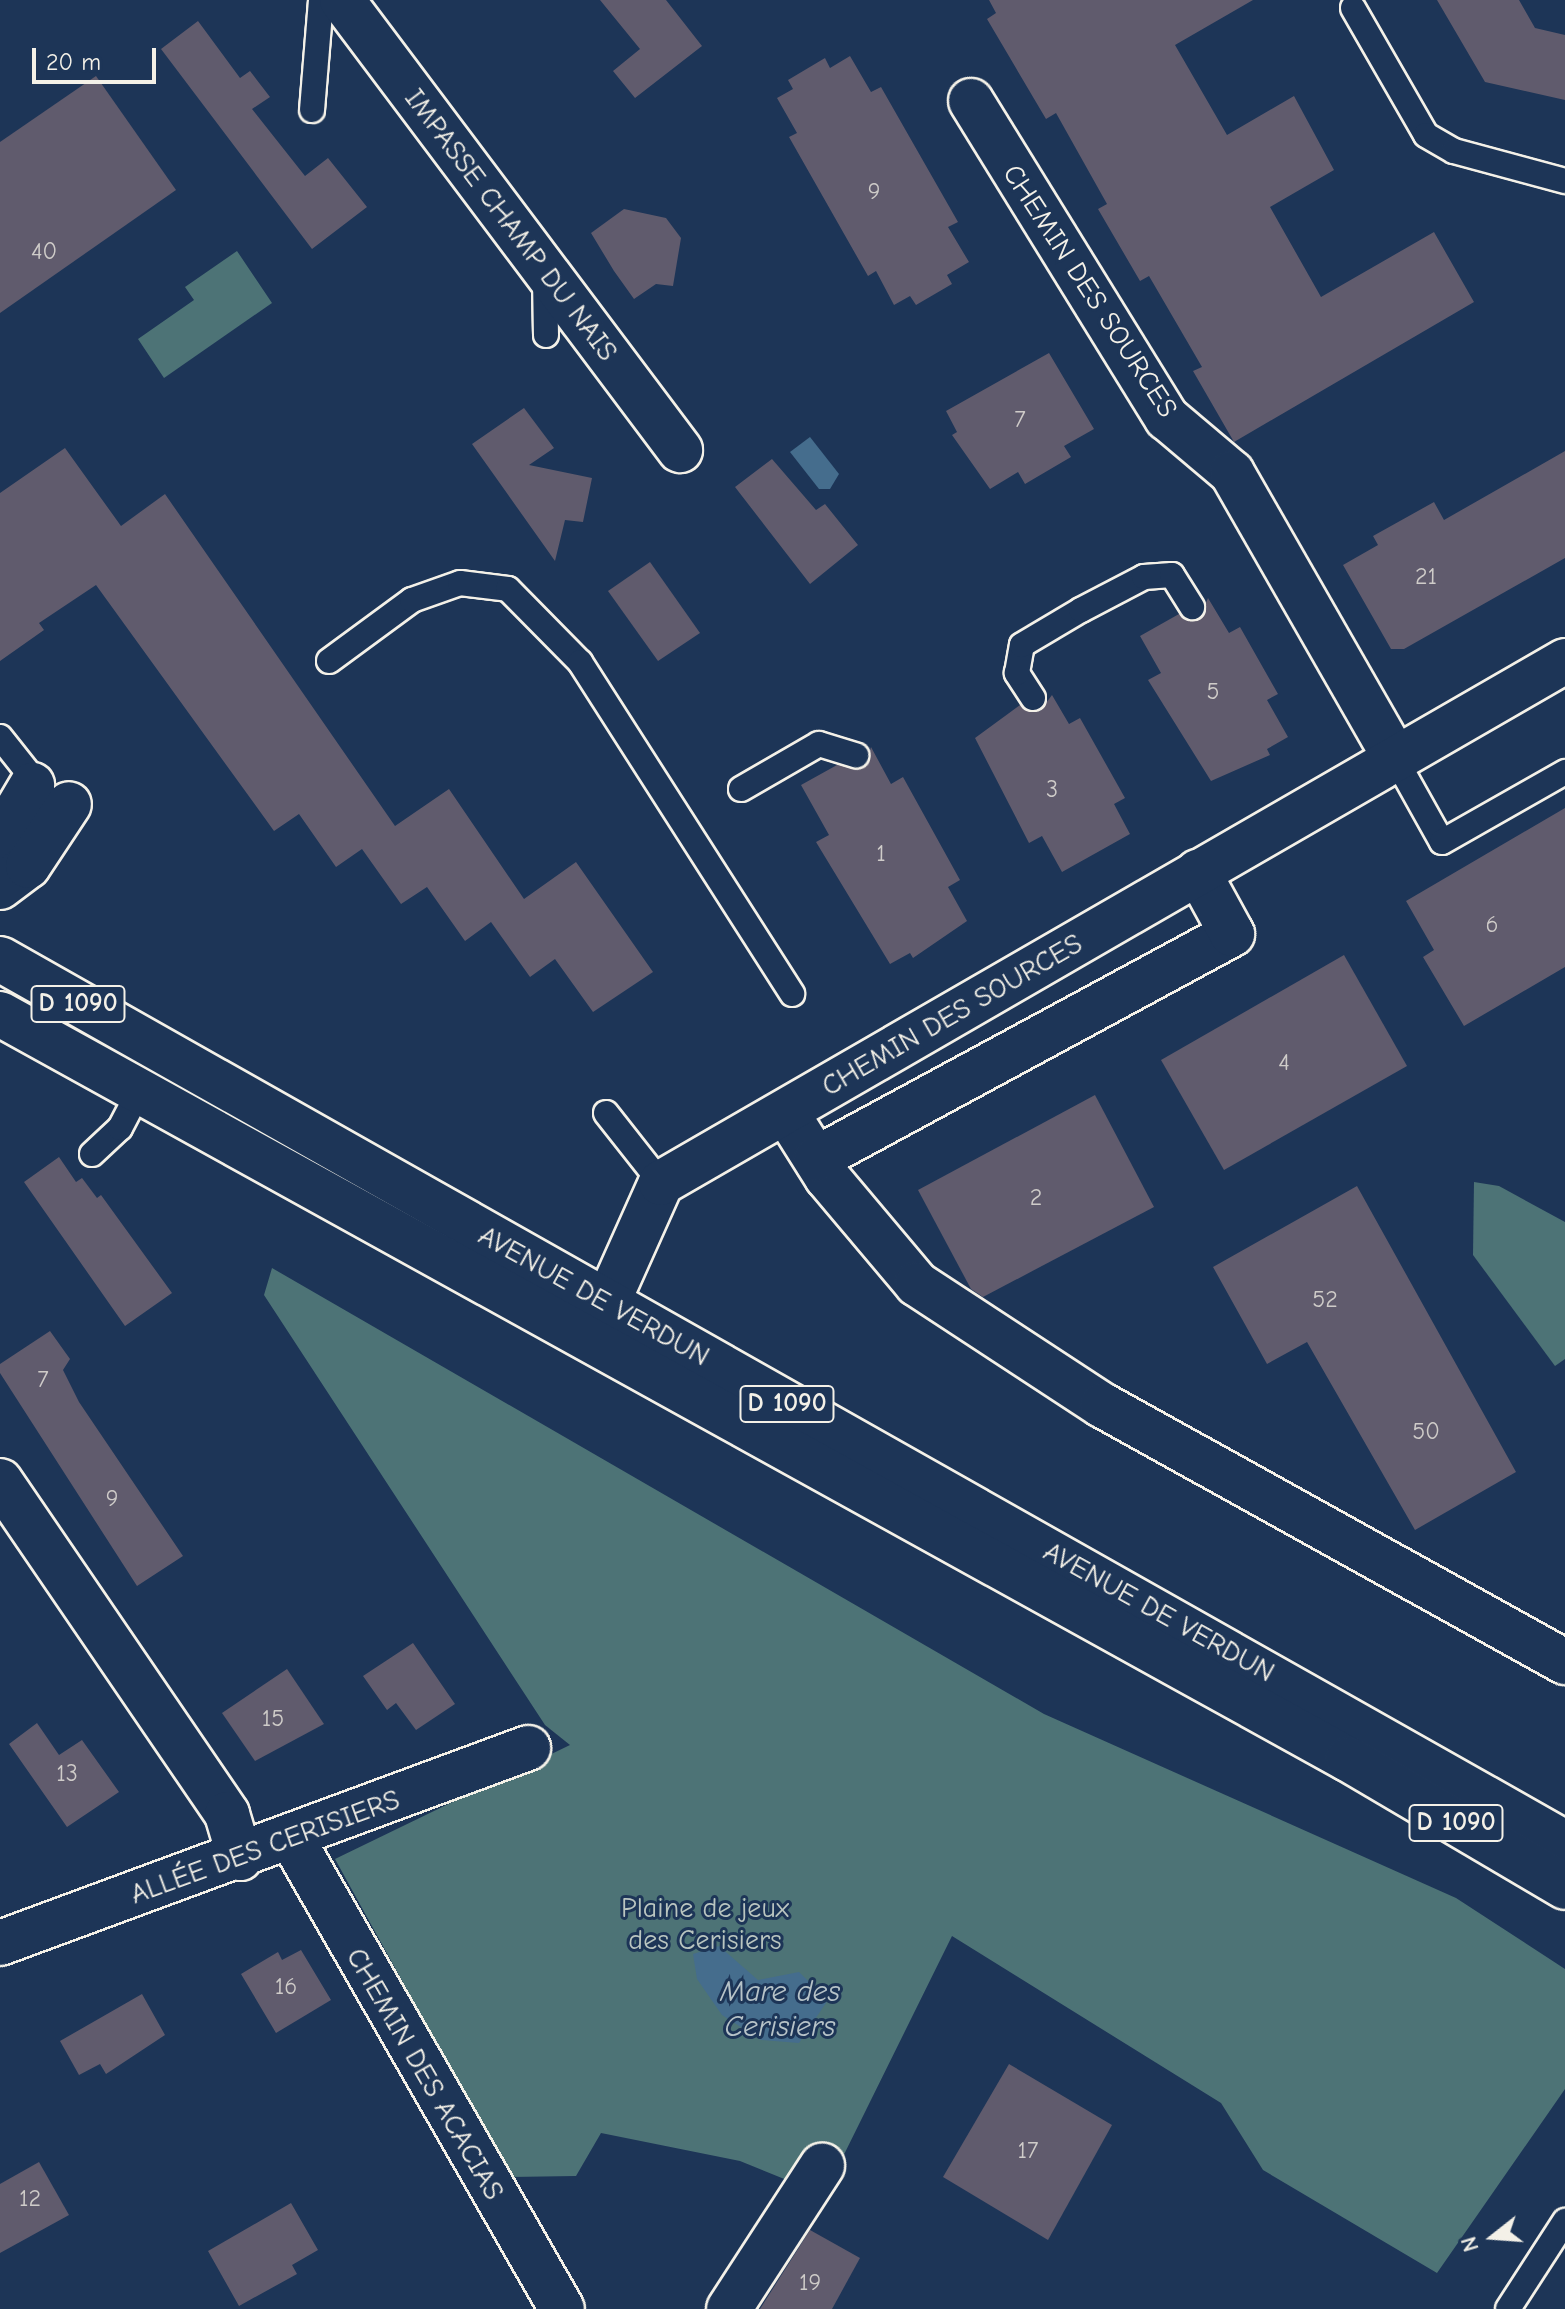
<!DOCTYPE html>
<html>
<head>
<meta charset="utf-8">
<style>
	body { margin:0 }
	#map { position:relative; width:1565px; height:2309px; overflow:hidden; background:#1d3557; font-family:"Comic Neue",sans-serif }
	div>[style] { position:absolute }
	.green>* { inset:0; background:#4d7376 }
	.water>* { inset:0; background:#456d8d }
	.building>* { inset:0; background:#605b6d }
	.roads { filter:drop-shadow(2px 0 #f4f1e8) drop-shadow(-2px 0 #f4f1e8) drop-shadow(0 2px #f4f1e8) drop-shadow(0 -2px #f4f1e8) }
	.service>* { height:24px; margin:-12px; padding:0 12px; transform-origin:12px; border-radius:12px; background:#1d3557 }
	.minor>* { height:44px; margin:-22px; padding:0 22px; transform-origin:22px; border-radius:22px; background:#1d3557 }
	.primary>* { height:44px; margin:-22px; padding:0 22px; transform-origin:22px; border-radius:22px; background:#1d3557 }
	span { translate:-50% -50%; white-space:nowrap; text-align:center; line-height:1.15; -webkit-text-stroke:6px #1d3557; paint-order:stroke }
	.number-label { font-size:24px; color:#cfccc9 }
	.number-label span { -webkit-text-stroke-width:0 }
	.shield-label span { padding:2px 6px; background:#1d3557; border:2px solid; border-radius:6px; -webkit-text-stroke-width:0 }
	.shield-label { font-size:26px; color:#f4f1e8; font-weight:700 }
	.street-label { font-size:28px; color:#f4f1e8 }
	.park-label { font-size:28px; color:#bac5c0 }
	.water-label { font-size:30px; color:#b7c3c8; font-style:italic }
	.north { position:absolute; left:1453px; top:2197px; width:80px; height:80px; -webkit-text-stroke:6px #1d3557; paint-order:stroke; rotate:253deg; font-size:22px; font-weight:700; line-height:32px; text-align:center; color:#f4f1e8 }
	.north::after { content:''; display:block; margin:auto; width:28px; height:36px; background:#f4f1e8; clip-path:polygon(50% 0,100% 100%,50% 72%,0 100%) }
	.scale { position:absolute; left:32px; top:48px; width:124px; height:36px; box-sizing:border-box; border:4px solid #f4f1e8; border-top:0; padding-left:10px; font-size:24px; line-height:28px; white-space:nowrap; color:#f4f1e8; -webkit-text-stroke:6px #1d3557; paint-order:stroke }
</style>
</head>
<body>
<div id="map">
	<div class="green">
		<i style="clip-path:polygon(237px 251px,272px 303px,164px 378px,138px 339px,194px 300px,185px 287px)"></i>
		<i style="clip-path:polygon(1474px 1182px,1499px 1186px,1565px 1222px,1565px 1359px,1555px 1366px,1473px 1255px)"></i>
		<i style="clip-path:polygon(272px 1268px,1044px 1714px,1456px 1898px,1565px 1969px,1565px 2089px,1437px 2273px,1263px 2170px,1221px 2103px,952px 1936px,824px 2195px,740px 2161px,601px 2133px,576px 2176px,510px 2177px,335px 1859px,570px 1745px,545px 1725px,264px 1295px)"></i>
	</div>
	<div class="water">
		<i style="clip-path:polygon(810px 437px,839px 474px,830px 489px,819px 489px,790px 452px)"></i>
		<i style="clip-path:polygon(719px 1946px,758px 1980px,799px 1972px,828px 2000px,799px 2043px,761px 2040px,722px 2015px,697px 1979px,693px 1954px)"></i>
	</div>
	<div class="building">
		<i style="clip-path:polygon(600px 0,666px 0,702px 46px,635px 98px,613px 71px,640px 49px)"></i>
		<i style="clip-path:polygon(989px 0,1253px 0,1175px 45px,1227px 135px,1294px 96px,1334px 170px,1270px 207px,1321px 297px,1434px 232px,1474px 302px,1234px 442px,1193px 371px,1202px 367px,1149px 276px,1140px 281px,1098px 209px,1107px 204px,1056px 113px,1046px 119px,987px 19px,996px 13px)"></i>
		<i style="clip-path:polygon(1437px 0,1519px 0,1535px 28px,1565px 35px,1565px 100px,1485px 82px)"></i>
		<i style="clip-path:polygon(198px 21px,240px 78px,250px 71px,270px 97px,252px 109px,305px 176px,328px 158px,367px 207px,312px 249px,161px 49px)"></i>
		<i style="clip-path:polygon(850px 56px,871px 92px,881px 87px,958px 222px,948px 227px,969px 262px,947px 275px,952px 284px,916px 305px,910px 296px,894px 305px,876px 271px,868px 276px,789px 137px,797px 133px,777px 98px,793px 89px,788px 80px,825px 58px,830px 68px)"></i>
		<i style="clip-path:polygon(96px 76px,176px 190px,0 313px,0 142px)"></i>
		<i style="clip-path:polygon(624px 209px,666px 218px,681px 238px,673px 286px,656px 284px,634px 299px,614px 271px,591px 233px)"></i>
		<i style="clip-path:polygon(1049px 353px,1094px 429px,1064px 446px,1071px 457px,1025px 484px,1018px 472px,990px 489px,952px 435px,957px 432px,946px 411px)"></i>
		<i style="clip-path:polygon(524px 408px,554px 448px,529px 465px,592px 478px,583px 522px,565px 520px,555px 561px,472px 444px)"></i>
		<i style="clip-path:polygon(65px 448px,121px 526px,165px 494px,395px 826px,449px 789px,524px 899px,576px 862px,653px 972px,593px 1012px,555px 959px,530px 977px,491px 922px,465px 941px,427px 887px,401px 904px,362px 849px,336px 867px,299px 814px,274px 831px,96px 585px,39px 623px,44px 630px,0 661px,0 493px)"></i>
		<i style="clip-path:polygon(1565px 451px,1565px 558px,1404px 649px,1391px 649px,1343px 565px,1378px 545px,1373px 536px,1434px 502px,1444px 520px)"></i>
		<i style="clip-path:polygon(772px 459px,816px 510px,825px 504px,858px 545px,810px 584px,735px 487px)"></i>
		<i style="clip-path:polygon(650px 562px,700px 633px,658px 661px,608px 591px)"></i>
		<i style="clip-path:polygon(1208px 598px,1229px 633px,1240px 627px,1278px 694px,1267px 700px,1288px 737px,1267px 749px,1270px 755px,1211px 781px,1148px 680px,1161px 673px,1140px 636px,1179px 614px,1199px 620px)"></i>
		<i style="clip-path:polygon(1052px 695px,1069px 724px,1080px 718px,1125px 798px,1114px 804px,1130px 834px,1062px 872px,1042px 836px,1029px 843px,975px 738px,1020px 705px,1040px 711px)"></i>
		<i style="clip-path:polygon(871px 747px,891px 784px,903px 777px,960px 880px,948px 887px,967px 921px,913px 958px,910px 953px,890px 964px,816px 842px,829px 835px,801px 785px,837px 765px,866px 766px)"></i>
		<i style="clip-path:polygon(1565px 808px,1565px 967px,1464px 1026px,1423px 957px,1434px 950px,1406px 901px)"></i>
		<i style="clip-path:polygon(1344px 955px,1407px 1066px,1224px 1170px,1161px 1060px)"></i>
		<i style="clip-path:polygon(1095px 1095px,1154px 1207px,983px 1297px,971px 1289px,918px 1190px)"></i>
		<i style="clip-path:polygon(59px 1157px,76px 1182px,82px 1178px,97px 1198px,101px 1195px,172px 1293px,125px 1326px,24px 1182px)"></i>
		<i style="clip-path:polygon(1357px 1186px,1516px 1472px,1415px 1530px,1307px 1342px,1267px 1364px,1213px 1267px)"></i>
		<i style="clip-path:polygon(50px 1331px,70px 1359px,63px 1370px,79px 1402px,183px 1556px,137px 1586px,0 1373px,0 1364px)"></i>
		<i style="clip-path:polygon(413px 1643px,455px 1704px,416px 1730px,396px 1703px,387px 1710px,363px 1676px)"></i>
		<i style="clip-path:polygon(287px 1669px,324px 1724px,255px 1761px,222px 1713px)"></i>
		<i style="clip-path:polygon(37px 1723px,59px 1755px,82px 1740px,119px 1792px,67px 1827px,9px 1744px)"></i>
		<i style="clip-path:polygon(301px 1950px,331px 2000px,276px 2033px,241px 1974px,278px 1952px,282px 1960px)"></i>
		<i style="clip-path:polygon(142px 1994px,165px 2035px,106px 2074px,100px 2064px,79px 2075px,60px 2041px)"></i>
		<i style="clip-path:polygon(1009px 2064px,1112px 2125px,1048px 2240px,943px 2177px)"></i>
		<i style="clip-path:polygon(39px 2162px,69px 2215px,0 2253px,0 2184px)"></i>
		<i style="clip-path:polygon(291px 2203px,318px 2250px,292px 2265px,297px 2274px,239px 2306px,208px 2251px)"></i>
		<i style="clip-path:polygon(810px 2230px,860px 2258px,832px 2309px,760px 2309px)"></i>
	</div>
	<div class="roads">
		<div class="service">
			<i style="left:1353px;top:8px;width:146px;rotate:60.1deg"></i>
			<i style="left:1426px;top:135px;width:32px;rotate:30deg"></i>
			<i style="left:1454px;top:151px;width:115px;rotate:15.1deg"></i>
			<i style="left:312px;top:110px;width:110px;rotate:-85.3deg"></i>
			<i style="left:545px;top:278px;width:57px;rotate:89deg"></i>
			<i style="left:329px;top:661px;width:103px;rotate:-36.3deg"></i>
			<i style="left:412px;top:600px;width:51px;rotate:-19.5deg"></i>
			<i style="left:460px;top:583px;width:48px;rotate:7.1deg"></i>
			<i style="left:508px;top:589px;width:103px;rotate:45.4deg"></i>
			<i style="left:580px;top:662px;width:394px;rotate:57.4deg"></i>
			<i style="left:1033px;top:698px;width:30px;rotate:-123deg"></i>
			<i style="left:1017px;top:673px;width:28px;rotate:-80deg"></i>
			<i style="left:1022px;top:645px;width:69px;rotate:-30.7deg"></i>
			<i style="left:1081px;top:610px;width:71px;rotate:-27.6deg"></i>
			<i style="left:1144px;top:577px;width:28px;rotate:-4deg"></i>
			<i style="left:1172px;top:575px;width:38px;rotate:58deg"></i>
			<i style="left:0;top:737px;width:68px;rotate:51.6deg"></i>
			<i style="left:1395px;top:758px;width:96px;rotate:60.8deg"></i>
			<i style="left:1442px;top:842px;width:142px;rotate:-29.6deg"></i>
			<i style="left:741px;top:789px;width:90px;rotate:-30deg"></i>
			<i style="left:819px;top:744px;width:39px;rotate:17deg"></i>
			<i style="left:606px;top:1113px;width:89px;rotate:51.8deg"></i>
			<i style="left:92px;top:1154px;width:38px;rotate:-43deg"></i>
			<i style="left:120px;top:1128px;width:50px;rotate:-62.4deg"></i>
			<i style="left:1508px;top:2309px;width:105px;rotate:-57.1deg"></i>
		</div>
		<div class="minor">
			<i style="left:342px;top:0;width:563px;rotate:53.09deg"></i>
			<i style="left:971px;top:101px;width:373px;rotate:58.3deg"></i>
			<i style="left:1167px;top:418px;width:85px;rotate:40.2deg"></i>
			<i style="left:1232px;top:473px;width:328px;rotate:60.2deg"></i>
			<i style="left:0;top:839px;width:63px;rotate:-59.3deg"></i>
			<i style="left:0;top:887px;width:35px;rotate:-37deg"></i>
			<i style="left:28px;top:866px;width:74px;rotate:-56.5deg"></i>
			<i style="left:786px;top:1112px;width:77px;rotate:57.8deg"></i>
			<i style="left:827px;top:1177px;width:140px;rotate:49.9deg"></i>
			<i style="left:917px;top:1284px;width:221px;rotate:33.2deg"></i>
			<i style="left:1102px;top:1405px;width:530px;rotate:29.03deg"></i>
			<i style="left:816px;top:1159px;width:473px;rotate:-28.4deg"></i>
			<i style="left:1232px;top:934px;width:71px;rotate:-118.7deg"></i>
			<i style="left:593px;top:1335px;width:167px;rotate:-65.9deg"></i>
			<i style="left:661px;top:1183px;width:1044px;rotate:-30deg"></i>
			<i style="left:0;top:1481px;width:403px;rotate:55.7deg"></i>
			<i style="left:227px;top:1814px;width:46px;rotate:73.5deg"></i>
			<i style="left:291px;top:1837px;width:544px;rotate:60.14deg"></i>
			<i style="left:0;top:1943px;width:563px;rotate:-20.27deg"></i>
			<i style="left:729px;top:2309px;width:171px;rotate:-57deg"></i>
		</div>
		<div class="primary">
			<i style="left:0;top:959px;width:1797px;rotate:29.46deg"></i>
			<i style="left:0;top:1014px;width:1540px;rotate:28.93deg"></i>
			<i style="left:1348px;top:1759px;width:252px;rotate:30.5deg"></i>
		</div>
	</div>
	<div class="number-label">
		<span style="left:874px;top:192px">9</span>
		<span style="left:44px;top:252px">40</span>
		<span style="left:1020px;top:420px">7</span>
		<span style="left:1426px;top:577px">21</span>
		<span style="left:1213px;top:692px">5</span>
		<span style="left:1052px;top:790px">3</span>
		<span style="left:881px;top:854px">1</span>
		<span style="left:1492px;top:925px">6</span>
		<span style="left:1284px;top:1063px">4</span>
		<span style="left:1036px;top:1198px">2</span>
		<span style="left:1325px;top:1300px">52</span>
		<span style="left:43px;top:1380px">7</span>
		<span style="left:1426px;top:1432px">50</span>
		<span style="left:112px;top:1499px">9</span>
		<span style="left:273px;top:1719px">15</span>
		<span style="left:67px;top:1774px">13</span>
		<span style="left:286px;top:1987px">16</span>
		<span style="left:1028px;top:2151px">17</span>
		<span style="left:30px;top:2199px">12</span>
		<span style="left:810px;top:2283px">19</span>
	</div>
	<div class="shield-label">
		<span style="left:78px;top:1004px">D 1090</span>
		<span style="left:787px;top:1404px">D 1090</span>
		<span style="left:1456px;top:1823px">D 1090</span>
	</div>
	<div class="street-label">
		<span style="left:511px;top:225px;rotate:53deg">IMPASSE CHAMP DU NAIS</span>
		<span style="left:1090px;top:291px;rotate:57deg">CHEMIN DES SOURCES</span>
		<span style="left:952px;top:1015px;rotate:-30deg">CHEMIN DES SOURCES</span>
		<span style="left:594px;top:1296px;rotate:29deg">AVENUE DE VERDUN</span>
		<span style="left:1159px;top:1612px;rotate:29deg">AVENUE DE VERDUN</span>
		<span style="left:265px;top:1847px;rotate:-20deg">ALLÉE DES CERISIERS</span>
		<span style="left:425px;top:2074px;rotate:60deg">CHEMIN DES ACACIAS</span>
	</div>
	<div class="park-label">
		<span style="left:705px;top:1924px">Plaine de jeux<br>des Cerisiers</span>
	</div>
	<div class="water-label">
		<span style="left:780px;top:2009px">Mare des<br>Cerisiers</span>
	</div>
	<div class="north">N</div>
	<div class="scale">20 m</div>
</div>
</body>
</html>
